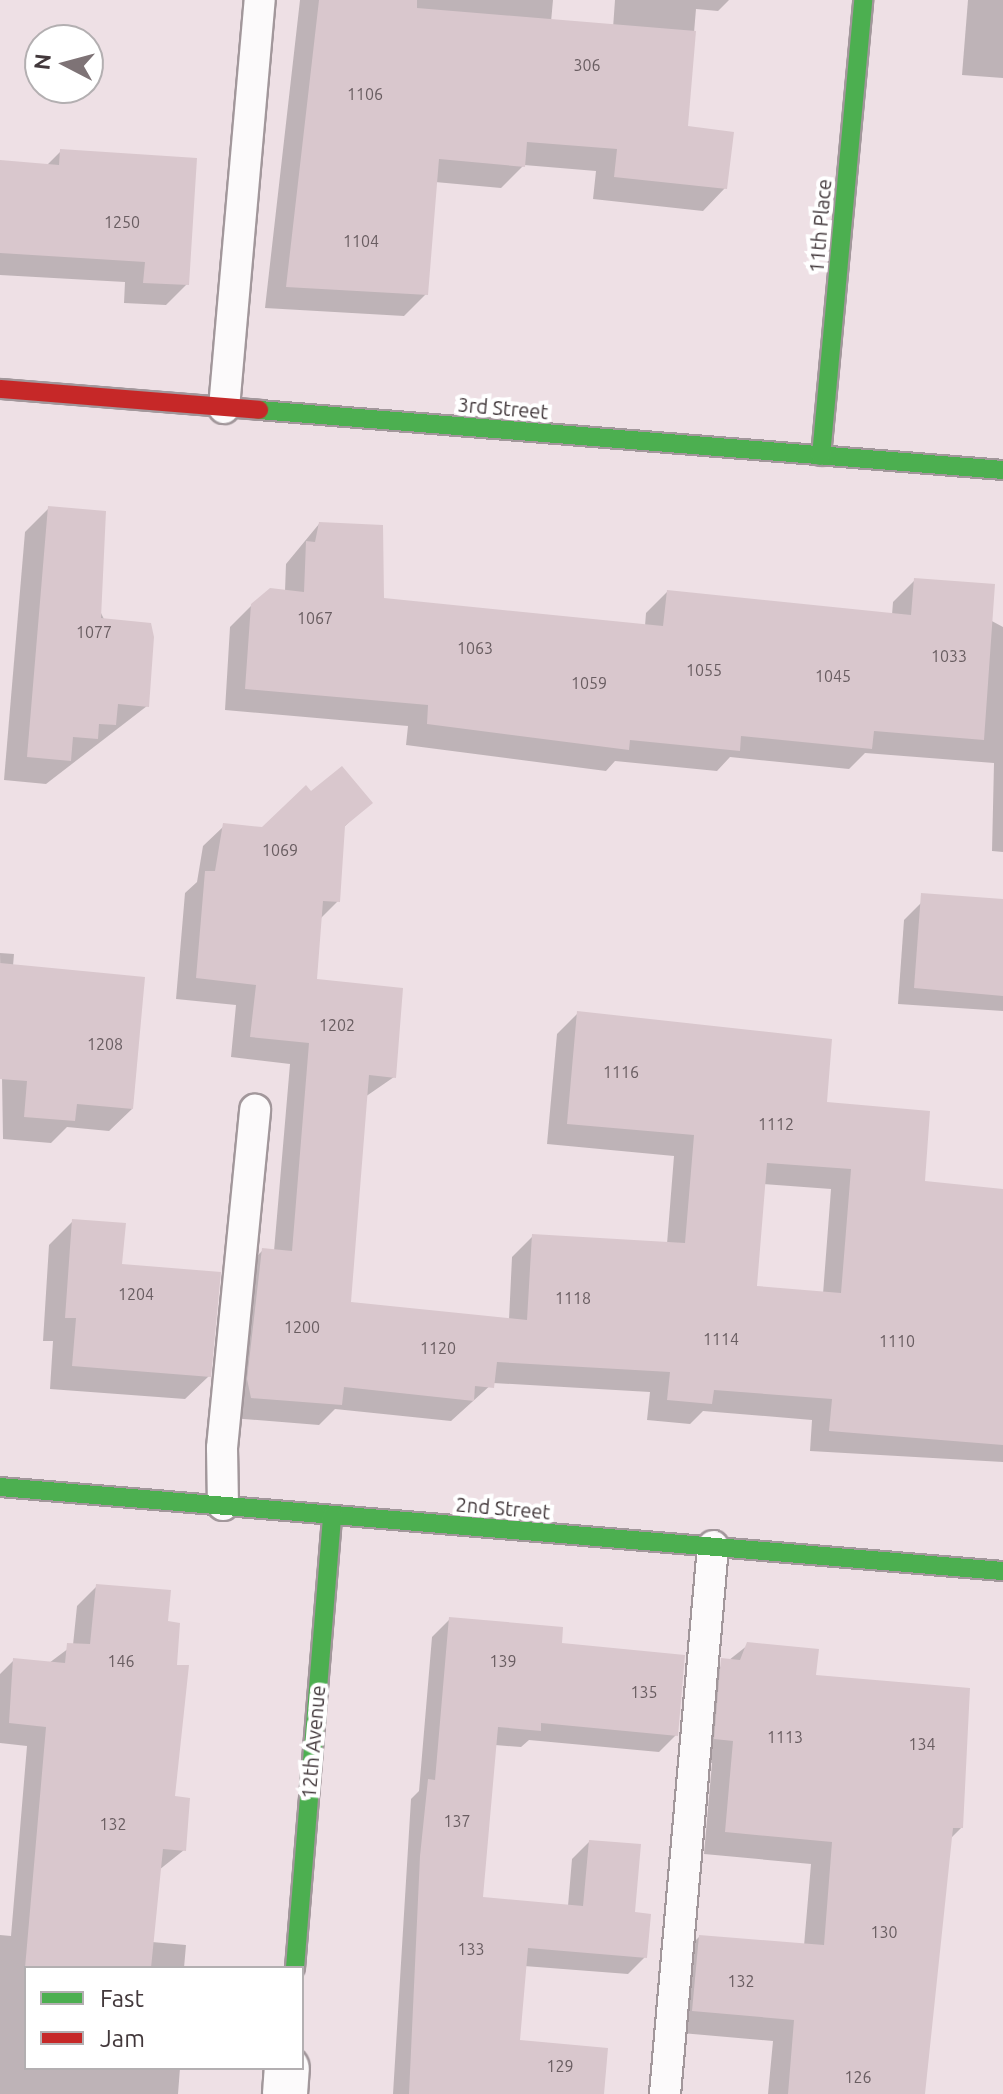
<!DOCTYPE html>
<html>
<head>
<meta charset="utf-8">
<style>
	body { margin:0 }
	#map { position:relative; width:1003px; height:2094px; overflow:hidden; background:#eee0e5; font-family:Ubuntu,sans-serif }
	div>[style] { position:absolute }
	.shadow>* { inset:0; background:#0003 }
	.building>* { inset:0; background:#d9c7cd }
	.roads { filter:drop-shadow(2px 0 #a2979b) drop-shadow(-2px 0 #a2979b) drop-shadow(0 2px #a2979b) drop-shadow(0 -2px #a2979b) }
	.lane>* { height:30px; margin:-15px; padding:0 15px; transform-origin:15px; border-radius:15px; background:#fcfafb }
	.street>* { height:44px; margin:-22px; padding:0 22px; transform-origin:22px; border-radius:22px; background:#fcfafb }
	.fast>* { height:18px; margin:-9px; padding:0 9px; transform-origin:9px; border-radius:9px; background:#4caf50 }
	.jam>* { height:18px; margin:-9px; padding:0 9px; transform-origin:9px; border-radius:9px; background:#c62828 }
	span { translate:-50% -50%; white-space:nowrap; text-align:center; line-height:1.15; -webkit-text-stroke:8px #fff; paint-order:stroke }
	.number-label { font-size:16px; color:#695d61 }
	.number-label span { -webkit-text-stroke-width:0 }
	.street-label { font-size:20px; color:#42383b }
	.legend { position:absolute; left:24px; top:1966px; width:280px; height:104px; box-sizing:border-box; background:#fff; border:2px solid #b3afb1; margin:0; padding:10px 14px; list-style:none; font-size:24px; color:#42383b }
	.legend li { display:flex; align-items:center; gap:16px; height:40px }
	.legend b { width:40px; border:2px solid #b3afb1 }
	.north { position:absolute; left:24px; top:24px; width:80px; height:80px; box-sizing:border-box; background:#fff; border:2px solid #b3afb1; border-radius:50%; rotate:276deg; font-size:22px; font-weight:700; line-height:32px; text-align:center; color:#42383b }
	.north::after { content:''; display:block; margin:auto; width:28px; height:36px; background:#7e7376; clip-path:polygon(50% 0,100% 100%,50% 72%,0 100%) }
</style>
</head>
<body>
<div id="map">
	<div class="shadow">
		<i style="clip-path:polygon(300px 0,553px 0,551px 22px,613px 28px,615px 0,729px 0,718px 11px,696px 9px,686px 128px,725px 188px,703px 211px,593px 199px,596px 171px,524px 165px,501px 188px,435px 182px,426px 294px,404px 316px,265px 308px)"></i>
		<i style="clip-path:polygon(968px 0,1003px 0,1003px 78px,962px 75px)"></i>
		<i style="clip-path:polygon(61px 151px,187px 284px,166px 305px,124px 303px,125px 282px,0 275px,0 162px,46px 166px)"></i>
		<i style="clip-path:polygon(49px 508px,147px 706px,46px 784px,4px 780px,25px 532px)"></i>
		<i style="clip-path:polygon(319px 524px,382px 599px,645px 626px,646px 613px,667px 592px,892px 615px,893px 602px,915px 580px,1003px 627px,1003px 852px,992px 851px,994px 763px,865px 753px,849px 769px,730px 757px,717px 771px,615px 761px,606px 771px,406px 745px,408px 726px,225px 710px,230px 627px,252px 605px,285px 591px,286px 564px)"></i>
		<i style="clip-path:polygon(evenodd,311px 794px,370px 802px,342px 829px,338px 901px,320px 919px,315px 980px,394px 1077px,365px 1097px,348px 1304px,509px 1320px,512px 1257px,533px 1236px,667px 1244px,674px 1156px,547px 1144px,557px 1034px,578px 1013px,825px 1104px,923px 1183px,1003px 1191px,1003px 1462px,810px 1451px,812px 1420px,703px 1411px,690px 1424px,647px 1420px,650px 1392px,493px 1383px,451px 1421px,335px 1409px,319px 1425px,231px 1418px,242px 1271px,263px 1250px,274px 1251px,290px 1064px,231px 1057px,236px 1005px,176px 999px,185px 893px,197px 882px,203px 846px,224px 826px,262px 829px,311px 794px,763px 1184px,831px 1189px,823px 1294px,755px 1288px,763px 1184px)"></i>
		<i style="clip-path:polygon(921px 903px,1003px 909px,1003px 1011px,898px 1004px,904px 920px)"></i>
		<i style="clip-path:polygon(0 953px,14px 954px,13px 966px,132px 1109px,109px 1131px,67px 1127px,51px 1143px,3px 1139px)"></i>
		<i style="clip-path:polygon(73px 1221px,120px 1266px,209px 1376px,185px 1399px,50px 1389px,53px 1341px,43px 1341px,49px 1245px)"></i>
		<i style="clip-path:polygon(97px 1586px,166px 1623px,173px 1798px,184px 1850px,159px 1870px,152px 1942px,186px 1945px,184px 1968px,26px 1968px,26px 2068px,180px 2068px,178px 2094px,0 2094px,0 1935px,11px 1936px,27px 1746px,0 1743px,0 1674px,14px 1660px,49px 1663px,73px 1645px,77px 1606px)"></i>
		<i style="clip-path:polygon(450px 1619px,560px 1645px,676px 1735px,659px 1752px,529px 1740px,521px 1747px,495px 1745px,480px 1898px,568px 1906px,572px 1859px,589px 1842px,633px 1914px,645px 1957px,628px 1974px,524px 1966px,518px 2042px,602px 2094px,393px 2094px,411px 1799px,419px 1791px,432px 1637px)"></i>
		<i style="clip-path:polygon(748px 1645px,814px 1677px,962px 1827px,950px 1839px,924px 2094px,768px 2094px,773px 2041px,670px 2032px,677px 1959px,699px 1937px,804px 1946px,811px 1864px,704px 1854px,712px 1763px,693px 1761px,700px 1683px)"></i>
	</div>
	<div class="building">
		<i style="clip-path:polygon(319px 0,417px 0,417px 8px,696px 31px,688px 126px,734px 132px,727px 189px,614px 177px,617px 149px,527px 142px,525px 167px,439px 159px,428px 295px,286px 287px)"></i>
		<i style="clip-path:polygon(60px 149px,197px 158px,189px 285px,143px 283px,145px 262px,0 253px,0 160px,59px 165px)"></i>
		<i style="clip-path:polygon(48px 506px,106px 511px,101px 618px,151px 623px,154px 637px,149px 707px,118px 704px,116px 725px,99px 724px,98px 739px,73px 737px,71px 761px,27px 757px)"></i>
		<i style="clip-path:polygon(319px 522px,383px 525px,384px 598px,663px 626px,667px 590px,911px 615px,914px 578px,995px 584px,984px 740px,874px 731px,872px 749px,741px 736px,740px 751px,630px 740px,629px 750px,427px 724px,428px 705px,245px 689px,251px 604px,270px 588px,304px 592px,306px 541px,315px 542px)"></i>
		<i style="clip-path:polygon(evenodd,342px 766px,373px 803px,345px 826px,340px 902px,323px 901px,317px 979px,403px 988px,396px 1078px,369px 1075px,351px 1302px,527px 1320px,532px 1234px,685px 1243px,694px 1135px,567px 1124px,577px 1011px,832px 1039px,827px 1102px,930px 1111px,925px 1181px,1003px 1189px,1003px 1445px,829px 1431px,832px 1399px,714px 1390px,712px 1404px,667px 1400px,670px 1372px,497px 1362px,494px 1388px,475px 1386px,474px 1401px,344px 1387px,342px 1405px,251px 1398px,247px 1379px,262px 1248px,292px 1251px,309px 1043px,250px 1037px,256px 985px,196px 978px,205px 871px,215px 871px,223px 823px,262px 827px,306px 785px,311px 791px,342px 766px,767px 1163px,851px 1169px,841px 1293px,757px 1286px,767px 1163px)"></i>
		<i style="clip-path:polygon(921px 893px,1003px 899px,1003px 996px,914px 988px)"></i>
		<i style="clip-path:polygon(0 963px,145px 977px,133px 1109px,77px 1104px,75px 1121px,24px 1117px,27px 1081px,0 1079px)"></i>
		<i style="clip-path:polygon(72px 1219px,126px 1223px,122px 1264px,221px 1272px,211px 1377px,72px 1366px,76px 1318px,65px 1318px)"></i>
		<i style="clip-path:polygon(96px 1584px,171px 1590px,168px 1621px,180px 1623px,177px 1665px,189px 1665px,175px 1796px,190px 1798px,186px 1851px,163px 1849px,151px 1968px,25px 1968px,46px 1727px,9px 1723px,13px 1658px,65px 1663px,67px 1643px,90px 1644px)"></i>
		<i style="clip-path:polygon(449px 1617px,563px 1627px,562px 1643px,685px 1655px,678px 1736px,541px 1723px,541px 1731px,498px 1727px,483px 1897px,583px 1906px,589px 1840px,641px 1844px,635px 1912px,651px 1914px,647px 1958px,528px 1948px,520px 2040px,608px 2048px,604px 2094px,409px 2094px,420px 1856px,428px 1779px,435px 1780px)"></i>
		<i style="clip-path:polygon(747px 1642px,819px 1649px,816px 1675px,970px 1688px,963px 1828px,953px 1828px,925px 2094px,788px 2094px,794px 2020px,692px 2011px,699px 1935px,824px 1945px,832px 1842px,725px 1832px,733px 1741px,714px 1739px,721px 1658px,740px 1660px)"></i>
	</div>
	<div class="roads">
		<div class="lane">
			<i style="left:224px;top:408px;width:410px;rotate:-85deg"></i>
			<i style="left:223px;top:1505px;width:57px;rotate:-91deg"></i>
			<i style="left:222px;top:1448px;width:340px;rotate:-84.4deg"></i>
			<i style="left:665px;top:2094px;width:550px;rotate:-84.99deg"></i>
		</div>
		<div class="street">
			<i style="left:285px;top:2094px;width:26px;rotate:-86deg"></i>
		</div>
		<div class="fast">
			<i style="left:259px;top:410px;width:746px;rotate:4.61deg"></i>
			<i style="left:821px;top:456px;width:458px;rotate:-84.7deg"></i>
			<i style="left:0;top:1487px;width:1007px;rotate:4.79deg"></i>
			<i style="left:295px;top:1968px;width:454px;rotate:-85.3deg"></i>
		</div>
		<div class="jam">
			<i style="left:0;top:389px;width:260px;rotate:4.6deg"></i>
		</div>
	</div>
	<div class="number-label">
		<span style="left:587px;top:65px">306</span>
		<span style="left:365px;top:94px">1106</span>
		<span style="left:122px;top:222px">1250</span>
		<span style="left:361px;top:241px">1104</span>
		<span style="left:315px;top:618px">1067</span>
		<span style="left:94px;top:632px">1077</span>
		<span style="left:475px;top:648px">1063</span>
		<span style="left:949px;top:656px">1033</span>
		<span style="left:704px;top:670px">1055</span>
		<span style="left:833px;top:676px">1045</span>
		<span style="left:589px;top:683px">1059</span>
		<span style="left:280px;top:850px">1069</span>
		<span style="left:337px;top:1025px">1202</span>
		<span style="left:105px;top:1044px">1208</span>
		<span style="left:621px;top:1072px">1116</span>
		<span style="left:776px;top:1124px">1112</span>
		<span style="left:136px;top:1294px">1204</span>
		<span style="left:573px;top:1298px">1118</span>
		<span style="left:302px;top:1327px">1200</span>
		<span style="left:721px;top:1339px">1114</span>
		<span style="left:897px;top:1341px">1110</span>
		<span style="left:438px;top:1348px">1120</span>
		<span style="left:121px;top:1661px">146</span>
		<span style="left:503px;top:1661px">139</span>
		<span style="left:644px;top:1692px">135</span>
		<span style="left:785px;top:1737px">1113</span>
		<span style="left:922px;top:1744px">134</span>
		<span style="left:457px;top:1821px">137</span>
		<span style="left:113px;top:1824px">132</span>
		<span style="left:884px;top:1932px">130</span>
		<span style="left:471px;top:1949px">133</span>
		<span style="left:741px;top:1981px">132</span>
		<span style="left:560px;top:2066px">129</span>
		<span style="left:858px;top:2077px">126</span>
	</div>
	<div class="street-label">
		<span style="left:820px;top:226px;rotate:-85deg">11th Place</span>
		<span style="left:503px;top:408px;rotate:5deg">3rd Street</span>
		<span style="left:503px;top:1508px;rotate:5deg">2nd Street</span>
		<span style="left:313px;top:1742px;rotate:-85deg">12th Avenue</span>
	</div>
	<ul class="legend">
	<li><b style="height:10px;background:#4caf50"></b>Fast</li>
	<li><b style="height:10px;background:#c62828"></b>Jam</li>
	</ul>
	<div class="north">N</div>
</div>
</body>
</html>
